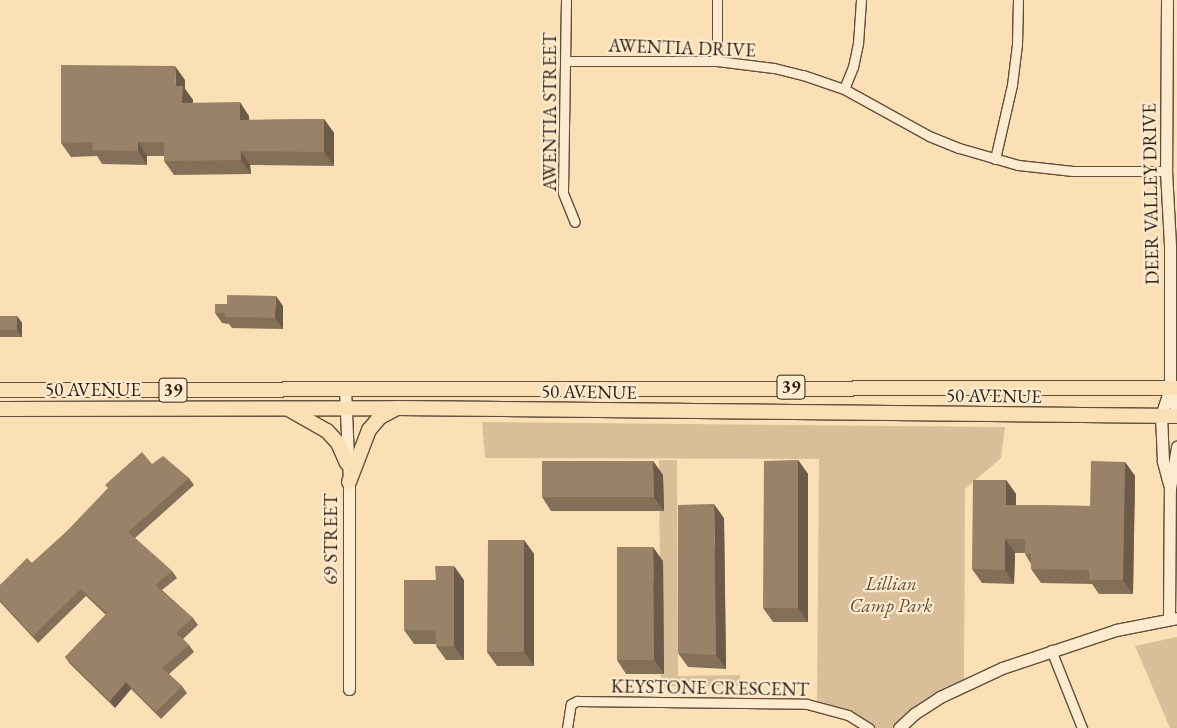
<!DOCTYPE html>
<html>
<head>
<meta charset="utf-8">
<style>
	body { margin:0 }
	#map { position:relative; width:1177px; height:728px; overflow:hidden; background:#fce0b5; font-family:"EB Garamond",serif }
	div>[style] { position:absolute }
	.green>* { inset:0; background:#d9bf99 }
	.roads { filter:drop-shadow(1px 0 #614e3b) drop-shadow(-1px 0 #614e3b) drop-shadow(0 1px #614e3b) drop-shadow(0 -1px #614e3b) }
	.minor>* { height:9px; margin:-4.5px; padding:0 4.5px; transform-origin:4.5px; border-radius:4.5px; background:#fdebcf }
	.tertiary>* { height:11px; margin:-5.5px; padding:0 5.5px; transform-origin:5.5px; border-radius:5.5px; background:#fdebcf }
	.primary>* { height:14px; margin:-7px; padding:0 7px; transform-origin:7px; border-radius:7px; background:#fce0b5 }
	.wall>* { inset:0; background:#847059 }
	.shaded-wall>* { inset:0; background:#6b5b48 }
	.building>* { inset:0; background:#998267 }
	span { translate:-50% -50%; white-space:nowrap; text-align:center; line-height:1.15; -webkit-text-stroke:4.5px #fdebcf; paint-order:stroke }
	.shield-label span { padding:1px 4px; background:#fdebcf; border:1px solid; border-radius:4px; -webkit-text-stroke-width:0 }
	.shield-label { font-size:18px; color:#2d1d12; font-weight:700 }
	.street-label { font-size:19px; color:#2d1d12 }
	.park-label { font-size:19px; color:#614e3a; font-style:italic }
</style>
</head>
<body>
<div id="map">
	<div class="green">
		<i style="clip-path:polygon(482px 422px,1005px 427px,1001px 458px,965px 489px,964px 686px,901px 728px,863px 728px,817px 706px,819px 459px,485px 458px)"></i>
		<i style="clip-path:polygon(659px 460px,677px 460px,678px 676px,740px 675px,740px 686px,661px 686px)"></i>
		<i style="clip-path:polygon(1177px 637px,1177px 728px,1170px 728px,1135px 646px)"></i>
	</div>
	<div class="roads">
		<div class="minor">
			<i style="left:566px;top:0;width:193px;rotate:90.9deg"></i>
			<i style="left:563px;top:193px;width:31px;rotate:68deg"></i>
			<i style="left:717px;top:0;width:61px;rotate:90deg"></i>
			<i style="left:566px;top:61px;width:151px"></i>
			<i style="left:717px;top:61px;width:57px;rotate:7deg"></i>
			<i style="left:774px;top:68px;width:30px;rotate:14deg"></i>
			<i style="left:803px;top:75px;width:43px;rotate:18.9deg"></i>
			<i style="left:844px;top:89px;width:97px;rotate:28.9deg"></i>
			<i style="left:929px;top:136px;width:32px;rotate:22deg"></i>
			<i style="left:959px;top:148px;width:61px;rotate:16.1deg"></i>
			<i style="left:1018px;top:165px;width:55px;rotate:6.2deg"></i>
			<i style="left:1073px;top:171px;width:93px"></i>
			<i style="left:844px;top:89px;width:24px;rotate:-68deg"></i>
			<i style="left:853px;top:67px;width:25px;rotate:-78deg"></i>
			<i style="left:858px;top:43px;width:43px;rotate:-86deg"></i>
			<i style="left:995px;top:159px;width:76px;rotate:-77.1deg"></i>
			<i style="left:1012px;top:85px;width:41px;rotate:-83deg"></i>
			<i style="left:1017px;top:44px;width:44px;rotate:-88.7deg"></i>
			<i style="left:1051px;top:650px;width:84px;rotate:68.3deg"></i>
			<i style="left:567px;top:728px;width:24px;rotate:-81deg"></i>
			<i style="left:571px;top:704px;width:7px;rotate:-27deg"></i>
			<i style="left:577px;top:701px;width:230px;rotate:0.7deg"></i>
			<i style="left:807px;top:704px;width:42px;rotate:15deg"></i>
			<i style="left:848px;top:715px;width:25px;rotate:32deg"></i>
		</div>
		<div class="tertiary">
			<i style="left:1167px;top:0;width:171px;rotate:90.3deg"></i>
			<i style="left:1166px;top:171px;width:75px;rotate:86.9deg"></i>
			<i style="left:1170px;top:246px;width:142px;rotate:90deg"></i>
			<i style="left:1170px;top:388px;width:26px;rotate:74deg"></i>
			<i style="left:345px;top:389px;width:93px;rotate:87.5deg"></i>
			<i style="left:349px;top:482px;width:207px;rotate:90deg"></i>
			<i style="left:1169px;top:484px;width:24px;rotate:-105deg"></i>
			<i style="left:1163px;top:461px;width:45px;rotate:-92.5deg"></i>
			<i style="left:1161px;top:416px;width:29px;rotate:-72deg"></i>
			<i style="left:1169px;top:619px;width:131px;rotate:-89.6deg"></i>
			<i style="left:1170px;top:488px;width:42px;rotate:-80.3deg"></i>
			<i style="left:899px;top:728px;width:21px;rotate:-43deg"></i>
			<i style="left:914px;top:714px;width:31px;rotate:-33deg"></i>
			<i style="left:940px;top:697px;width:68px;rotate:-25.1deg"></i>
			<i style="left:1002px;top:668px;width:120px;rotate:-18.4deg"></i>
			<i style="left:1116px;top:630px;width:62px;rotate:-11.1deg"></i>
		</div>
		<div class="primary">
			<i style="left:0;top:390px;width:1177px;rotate:-0.1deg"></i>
			<i style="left:0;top:409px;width:396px;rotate:-0.1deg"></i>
			<i style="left:396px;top:408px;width:781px;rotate:0.59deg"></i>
			<i style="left:290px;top:410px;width:43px;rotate:29.6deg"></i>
			<i style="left:327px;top:431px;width:16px;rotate:47deg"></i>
			<i style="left:338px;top:443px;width:22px;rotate:66deg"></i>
			<i style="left:349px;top:482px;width:56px;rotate:-69deg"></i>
			<i style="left:369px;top:430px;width:17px;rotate:-50deg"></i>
			<i style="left:380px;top:417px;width:17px;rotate:-28deg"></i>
		</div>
	</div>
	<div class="wall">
		<i style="clip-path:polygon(185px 80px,185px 89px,193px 100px,192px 103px,249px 116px,249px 120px,324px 119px,334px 133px,334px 166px,250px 165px,251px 174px,174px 175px,164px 161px,164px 156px,147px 156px,147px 165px,102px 164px,97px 156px,71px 157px,61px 143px)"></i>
		<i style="clip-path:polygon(227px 304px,283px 306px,283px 329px,232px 328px,229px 324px,222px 323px,215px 313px)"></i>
		<i style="clip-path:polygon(0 316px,17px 316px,22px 323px,22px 337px,0 337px)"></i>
		<i style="clip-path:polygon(798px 460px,808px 474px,808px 622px,773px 622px,763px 608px)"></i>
		<i style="clip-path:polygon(653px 461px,663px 475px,664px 511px,551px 511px,542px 497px)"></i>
		<i style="clip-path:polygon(1125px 462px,1135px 476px,1133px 594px,1099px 594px,1092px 584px,1041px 583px,1031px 569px,1031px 564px,1025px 554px,1025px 553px,1015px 553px,1014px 584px,982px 583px,972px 569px,1006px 480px,1016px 494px,1016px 505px,1090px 506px)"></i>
		<i style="clip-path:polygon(152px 464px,189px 478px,194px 485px,135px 538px,172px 571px,177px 578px,162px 590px,193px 618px,198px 625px,183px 639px,189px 645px,194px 652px,169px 674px,182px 686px,187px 693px,161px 719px,131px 689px,115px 708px,70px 664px,65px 657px,106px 615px,86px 596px,38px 643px,0 602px,0 585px,32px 563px,65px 533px)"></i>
		<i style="clip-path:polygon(724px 518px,726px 669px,688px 667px,678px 653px)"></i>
		<i style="clip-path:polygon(524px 540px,534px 554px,534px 666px,497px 666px,487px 652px)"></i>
		<i style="clip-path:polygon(663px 561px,664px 674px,626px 674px,617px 660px)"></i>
		<i style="clip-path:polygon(464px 580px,464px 660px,446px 660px,436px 646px,436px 644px,414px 644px,404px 630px)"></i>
	</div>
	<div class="shaded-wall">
		<i style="clip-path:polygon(175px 66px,185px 80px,185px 89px,193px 100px,192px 117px,182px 103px,176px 86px)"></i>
		<i style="clip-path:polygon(240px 102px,249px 116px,250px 134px,240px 120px)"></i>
		<i style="clip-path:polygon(324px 119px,334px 133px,334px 166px,324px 152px)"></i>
		<i style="clip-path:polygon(138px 142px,147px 156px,147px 165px,138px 151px)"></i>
		<i style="clip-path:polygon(241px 151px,250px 165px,251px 174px,241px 160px)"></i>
		<i style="clip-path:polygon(276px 296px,283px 306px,283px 329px,275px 318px)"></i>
		<i style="clip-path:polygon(17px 316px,22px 323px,22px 337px,17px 330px)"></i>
		<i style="clip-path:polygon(798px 460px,808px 474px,808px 622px,798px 608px)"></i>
		<i style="clip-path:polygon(653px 461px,663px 475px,664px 511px,654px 497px)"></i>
		<i style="clip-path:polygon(1125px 462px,1135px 476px,1133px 594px,1123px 580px)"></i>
		<i style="clip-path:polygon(1006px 480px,1016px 494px,1015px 519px,1006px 505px)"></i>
		<i style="clip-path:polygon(714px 504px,724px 518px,726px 669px,716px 655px)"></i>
		<i style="clip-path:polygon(1005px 539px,1015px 553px,1014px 584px,1005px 570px)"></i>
		<i style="clip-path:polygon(524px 540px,534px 554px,534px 666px,524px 652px)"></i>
		<i style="clip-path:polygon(653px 547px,663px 561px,664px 674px,654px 660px)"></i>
		<i style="clip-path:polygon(454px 566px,464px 580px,464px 660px,454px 646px)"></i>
		<i style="clip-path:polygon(126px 682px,131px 689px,115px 708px,110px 701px)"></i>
	</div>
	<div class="building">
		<i style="clip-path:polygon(61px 65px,175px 66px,176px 86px,183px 86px,182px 103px,240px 102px,240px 120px,324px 119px,324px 152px,241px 151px,241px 160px,164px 161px,164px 142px,138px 142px,138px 151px,92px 150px,93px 142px,61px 143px)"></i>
		<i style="clip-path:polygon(227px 295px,276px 296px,275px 318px,225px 317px,225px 313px,215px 313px,215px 304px,227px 304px)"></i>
		<i style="clip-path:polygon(0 316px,17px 316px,17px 330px,0 330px)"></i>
		<i style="clip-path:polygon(142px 452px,152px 464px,163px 456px,189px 478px,128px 532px,172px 571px,155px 585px,193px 618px,176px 633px,189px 645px,162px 668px,182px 686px,156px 712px,126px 682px,110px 701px,65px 657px,107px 613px,81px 589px,33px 636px,0 600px,0 585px,27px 558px,32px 563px,65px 533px,108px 488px,105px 485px)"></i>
		<i style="clip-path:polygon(798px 460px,798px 608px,763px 608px,764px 461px)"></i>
		<i style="clip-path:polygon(542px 461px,653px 461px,654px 497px,542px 497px)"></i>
		<i style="clip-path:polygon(1091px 461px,1125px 462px,1123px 580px,1089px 580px,1089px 570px,1031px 569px,1031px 554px,1025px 554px,1025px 539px,1005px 539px,1005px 570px,972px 569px,973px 480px,1006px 480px,1006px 505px,1090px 506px)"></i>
		<i style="clip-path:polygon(714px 504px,716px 655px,678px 653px,678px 505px)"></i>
		<i style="clip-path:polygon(488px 540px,524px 540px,524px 652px,487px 652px)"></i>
		<i style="clip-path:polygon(617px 547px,653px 547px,654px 660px,617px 660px)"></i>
		<i style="clip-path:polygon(435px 566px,454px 566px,454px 646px,436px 646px,435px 630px,404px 630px,404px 580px,436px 580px)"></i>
	</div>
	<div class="shield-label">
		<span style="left:791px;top:387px">39</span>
		<span style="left:173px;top:390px">39</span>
	</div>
	<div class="street-label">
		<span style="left:682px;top:48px;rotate:2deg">AWENTIA DRIVE</span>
		<span style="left:550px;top:112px;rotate:-90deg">AWENTIA STREET</span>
		<span style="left:1151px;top:194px;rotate:-91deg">DEER VALLEY DRIVE</span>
		<span style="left:93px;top:390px">50 AVENUE</span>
		<span style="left:589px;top:392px;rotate:1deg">50 AVENUE</span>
		<span style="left:994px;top:396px;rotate:1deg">50 AVENUE</span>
		<span style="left:331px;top:539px;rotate:-90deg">69 STREET</span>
		<span style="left:710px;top:688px;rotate:1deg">KEYSTONE CRESCENT</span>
	</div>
	<div class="park-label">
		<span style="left:891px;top:595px">Lillian<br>Camp Park</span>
	</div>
</div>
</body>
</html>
